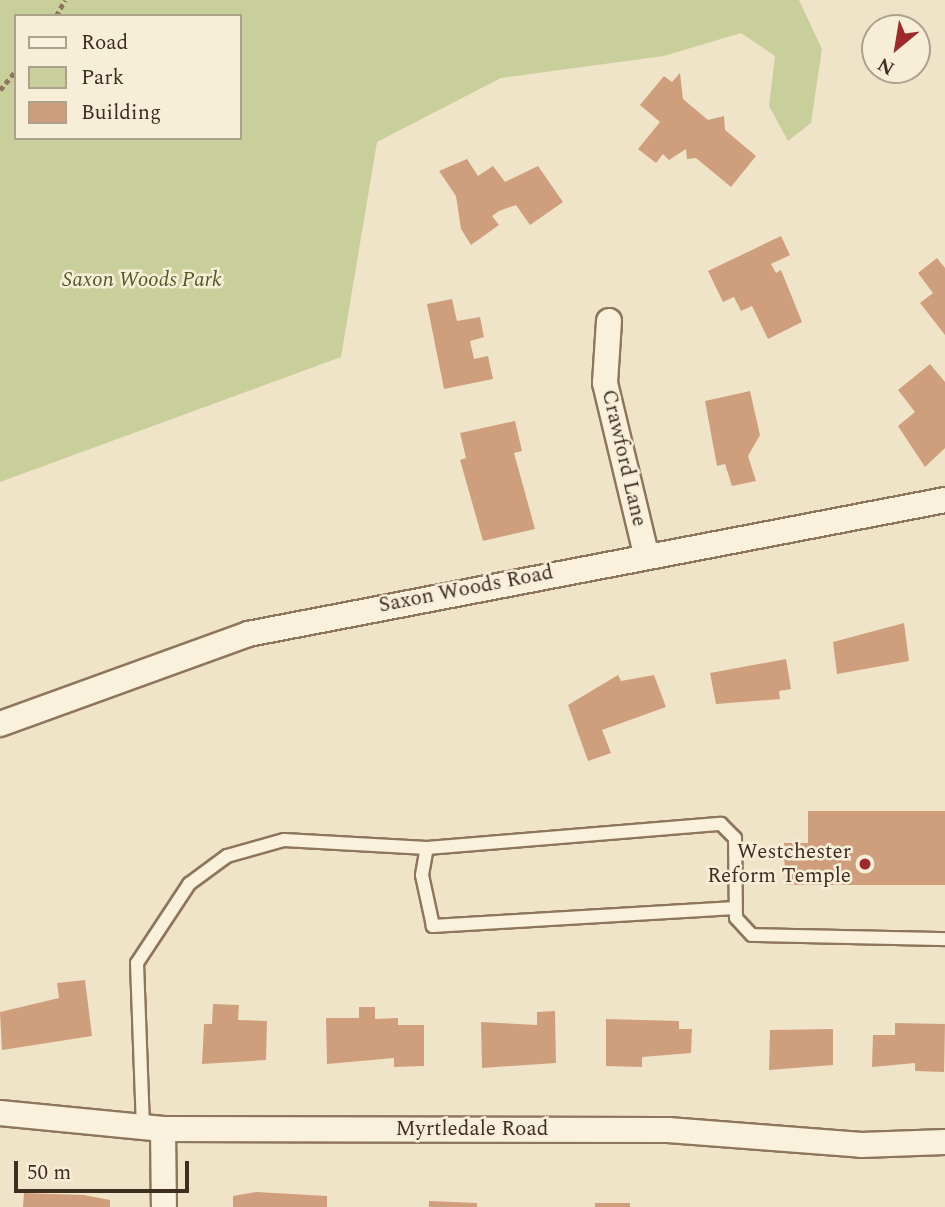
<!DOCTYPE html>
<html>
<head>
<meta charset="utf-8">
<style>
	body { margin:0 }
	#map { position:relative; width:945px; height:1207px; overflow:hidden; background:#f0e4c8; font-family:Spectral,serif }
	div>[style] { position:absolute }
	.green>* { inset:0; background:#c9cf9b }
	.building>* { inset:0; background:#cf9f7d }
	.path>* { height:4.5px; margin-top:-2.25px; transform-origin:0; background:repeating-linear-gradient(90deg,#8d765c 0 5px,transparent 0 8.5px) }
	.roads { filter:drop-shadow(2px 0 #8d765c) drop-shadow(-2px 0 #8d765c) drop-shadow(0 2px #8d765c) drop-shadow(0 -2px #8d765c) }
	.lane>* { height:12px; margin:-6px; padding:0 6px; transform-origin:6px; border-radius:6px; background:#faf1dc }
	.street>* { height:24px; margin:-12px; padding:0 12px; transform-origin:12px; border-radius:12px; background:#faf1dc }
	.dots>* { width:19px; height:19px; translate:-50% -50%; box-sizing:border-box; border:4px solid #f7eed8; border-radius:50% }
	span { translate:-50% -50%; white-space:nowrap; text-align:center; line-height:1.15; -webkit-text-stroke:5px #f7eed8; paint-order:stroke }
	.park-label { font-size:21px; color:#4d5a26; font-style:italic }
	.street-label { font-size:21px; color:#3d2e20 }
	.poi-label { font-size:21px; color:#3d2e20 }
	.right { translate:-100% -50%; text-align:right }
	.legend { position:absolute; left:14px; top:14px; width:228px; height:126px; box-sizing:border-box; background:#f7eed8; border:2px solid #ada18e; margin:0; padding:9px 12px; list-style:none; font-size:21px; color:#3d2e20 }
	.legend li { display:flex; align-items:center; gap:14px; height:35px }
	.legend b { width:35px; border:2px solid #ada18e }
	.north { position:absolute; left:861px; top:14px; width:70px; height:70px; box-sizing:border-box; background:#f7eed8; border:2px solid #ada18e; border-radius:50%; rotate:210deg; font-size:19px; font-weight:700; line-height:28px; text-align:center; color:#3d2e20 }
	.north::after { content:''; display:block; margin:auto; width:24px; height:32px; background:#9e2a2b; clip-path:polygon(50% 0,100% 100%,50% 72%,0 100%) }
	.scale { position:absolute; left:14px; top:1161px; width:175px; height:32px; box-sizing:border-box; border:4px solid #3d2e20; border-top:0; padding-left:9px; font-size:21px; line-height:24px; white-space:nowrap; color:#3d2e20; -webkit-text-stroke:5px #f7eed8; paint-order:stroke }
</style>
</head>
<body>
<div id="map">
	<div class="green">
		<i style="clip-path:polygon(evenodd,0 0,799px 0,822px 49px,811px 123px,788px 141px,769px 106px,775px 56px,741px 33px,664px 56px,501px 78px,377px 142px,341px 357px,0 482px,0 0,16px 16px,240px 16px,240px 138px,16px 138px,16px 16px)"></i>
	</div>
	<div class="building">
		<i style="clip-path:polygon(680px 73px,683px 99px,708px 120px,724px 116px,725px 130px,756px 156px,731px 187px,696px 158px,687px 159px,686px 149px,669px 160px,663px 154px,656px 163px,638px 149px,660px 122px,640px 105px,664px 76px,672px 82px)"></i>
		<i style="clip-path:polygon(467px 159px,478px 176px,493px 166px,505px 182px,538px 166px,563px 202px,530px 225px,516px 205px,499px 211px,492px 216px,499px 225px,471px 245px,461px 229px,456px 196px,439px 171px)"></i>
		<i style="clip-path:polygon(781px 236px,790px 255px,771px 264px,776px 273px,781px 270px,802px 322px,768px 339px,752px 306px,741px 311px,734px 297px,723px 302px,708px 271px)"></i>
		<i style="clip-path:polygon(937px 258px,945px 268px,945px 335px,920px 303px,933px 293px,918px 273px)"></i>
		<i style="clip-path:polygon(452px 299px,457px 321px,480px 317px,484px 337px,470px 341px,474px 359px,488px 356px,493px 379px,444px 389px,427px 304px)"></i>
		<i style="clip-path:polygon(930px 364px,945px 382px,945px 448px,925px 467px,898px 426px,915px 412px,898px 390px)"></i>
		<i style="clip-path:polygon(750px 391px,760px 435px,748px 456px,756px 481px,732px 486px,725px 464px,717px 466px,705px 401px)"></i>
		<i style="clip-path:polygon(515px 421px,522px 451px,514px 453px,535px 529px,483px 541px,460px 460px,466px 458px,460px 433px)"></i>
		<i style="clip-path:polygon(904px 623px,909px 661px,837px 674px,833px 642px)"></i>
		<i style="clip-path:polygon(786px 659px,791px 689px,779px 691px,780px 699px,716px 704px,710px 673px)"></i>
		<i style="clip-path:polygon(618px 675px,621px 681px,654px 675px,666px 707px,602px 730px,611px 753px,588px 761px,568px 705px)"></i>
		<i style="clip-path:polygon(808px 811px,945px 811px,945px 885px,785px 885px,784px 843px,808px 843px)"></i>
		<i style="clip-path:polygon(85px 980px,92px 1036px,2px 1050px,0 1012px,59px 998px,57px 983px)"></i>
		<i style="clip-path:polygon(213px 1004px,239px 1005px,238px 1020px,267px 1021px,266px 1060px,202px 1064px,204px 1024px,212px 1024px)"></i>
		<i style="clip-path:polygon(359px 1007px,375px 1007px,375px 1019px,398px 1018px,398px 1025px,424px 1025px,424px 1066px,394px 1067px,394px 1058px,327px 1064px,326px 1018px,359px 1018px)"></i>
		<i style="clip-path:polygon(555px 1011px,556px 1063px,482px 1068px,481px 1022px,537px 1025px,537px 1012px)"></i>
		<i style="clip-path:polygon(606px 1019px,679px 1021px,679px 1029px,692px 1029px,691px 1053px,642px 1057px,642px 1067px,606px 1066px)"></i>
		<i style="clip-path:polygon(895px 1023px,945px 1024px,944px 1072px,915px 1071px,915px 1063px,872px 1067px,873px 1035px,895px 1035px)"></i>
		<i style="clip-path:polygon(833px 1029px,833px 1065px,769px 1070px,770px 1030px)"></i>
		<i style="clip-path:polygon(256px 1192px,327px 1196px,327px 1207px,233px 1207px,233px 1196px)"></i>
		<i style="clip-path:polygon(24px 1193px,84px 1195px,110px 1200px,110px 1207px,23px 1207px)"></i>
		<i style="clip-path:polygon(429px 1201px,477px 1203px,477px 1207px,429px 1207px)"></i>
		<i style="clip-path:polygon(595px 1203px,630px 1203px,630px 1207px,595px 1207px)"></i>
	</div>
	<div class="path">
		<i style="left:56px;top:16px;width:18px;rotate:-61deg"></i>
		<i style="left:0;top:90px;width:26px;rotate:-51deg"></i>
	</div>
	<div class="roads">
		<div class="lane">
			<i style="left:735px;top:908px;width:303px;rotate:176.6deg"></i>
			<i style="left:433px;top:926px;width:52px;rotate:-102.2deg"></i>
			<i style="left:422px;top:875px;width:27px;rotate:-80deg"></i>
			<i style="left:427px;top:848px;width:295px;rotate:-4.7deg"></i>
			<i style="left:721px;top:824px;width:20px;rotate:45deg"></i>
			<i style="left:735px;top:838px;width:80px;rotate:89.3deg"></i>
			<i style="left:736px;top:918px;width:23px;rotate:47deg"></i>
			<i style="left:752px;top:935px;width:193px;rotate:1.2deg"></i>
			<i style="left:143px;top:1127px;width:164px;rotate:-92.1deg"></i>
			<i style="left:137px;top:963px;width:95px;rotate:-56.6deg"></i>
			<i style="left:189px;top:884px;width:47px;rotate:-36.4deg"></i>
			<i style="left:227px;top:856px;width:59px;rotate:-15.7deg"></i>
			<i style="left:284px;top:840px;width:143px;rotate:3.2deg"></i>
		</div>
		<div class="street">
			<i style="left:609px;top:321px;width:62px;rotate:93.7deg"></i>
			<i style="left:605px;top:383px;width:176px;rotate:76.5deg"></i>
			<i style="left:0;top:724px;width:264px;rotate:-19.9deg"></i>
			<i style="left:248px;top:634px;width:710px;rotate:-10.88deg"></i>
			<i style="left:0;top:1113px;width:164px;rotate:5.6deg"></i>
			<i style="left:163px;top:1129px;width:505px;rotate:0.11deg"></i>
			<i style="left:668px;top:1130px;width:194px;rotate:4.4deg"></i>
			<i style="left:861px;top:1145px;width:84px;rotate:-2deg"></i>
			<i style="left:163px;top:1129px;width:78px;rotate:89.3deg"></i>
		</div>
	</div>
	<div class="dots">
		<i style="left:865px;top:864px;background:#9e2a2b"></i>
	</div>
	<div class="park-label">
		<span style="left:142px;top:280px">Saxon Woods Park</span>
	</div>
	<div class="street-label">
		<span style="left:624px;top:458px;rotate:77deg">Crawford Lane</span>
		<span style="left:466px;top:589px;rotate:-11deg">Saxon Woods Road</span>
		<span style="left:472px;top:1129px">Myrtledale Road</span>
	</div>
	<div class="poi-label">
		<span class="right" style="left:851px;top:864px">Westchester<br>Reform Temple</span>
	</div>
	<ul class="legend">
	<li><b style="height:9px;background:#faf1dc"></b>Road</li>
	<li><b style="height:19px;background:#c9cf9b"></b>Park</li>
	<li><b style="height:19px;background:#cf9f7d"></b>Building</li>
	</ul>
	<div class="north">N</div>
	<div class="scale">50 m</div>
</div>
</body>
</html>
